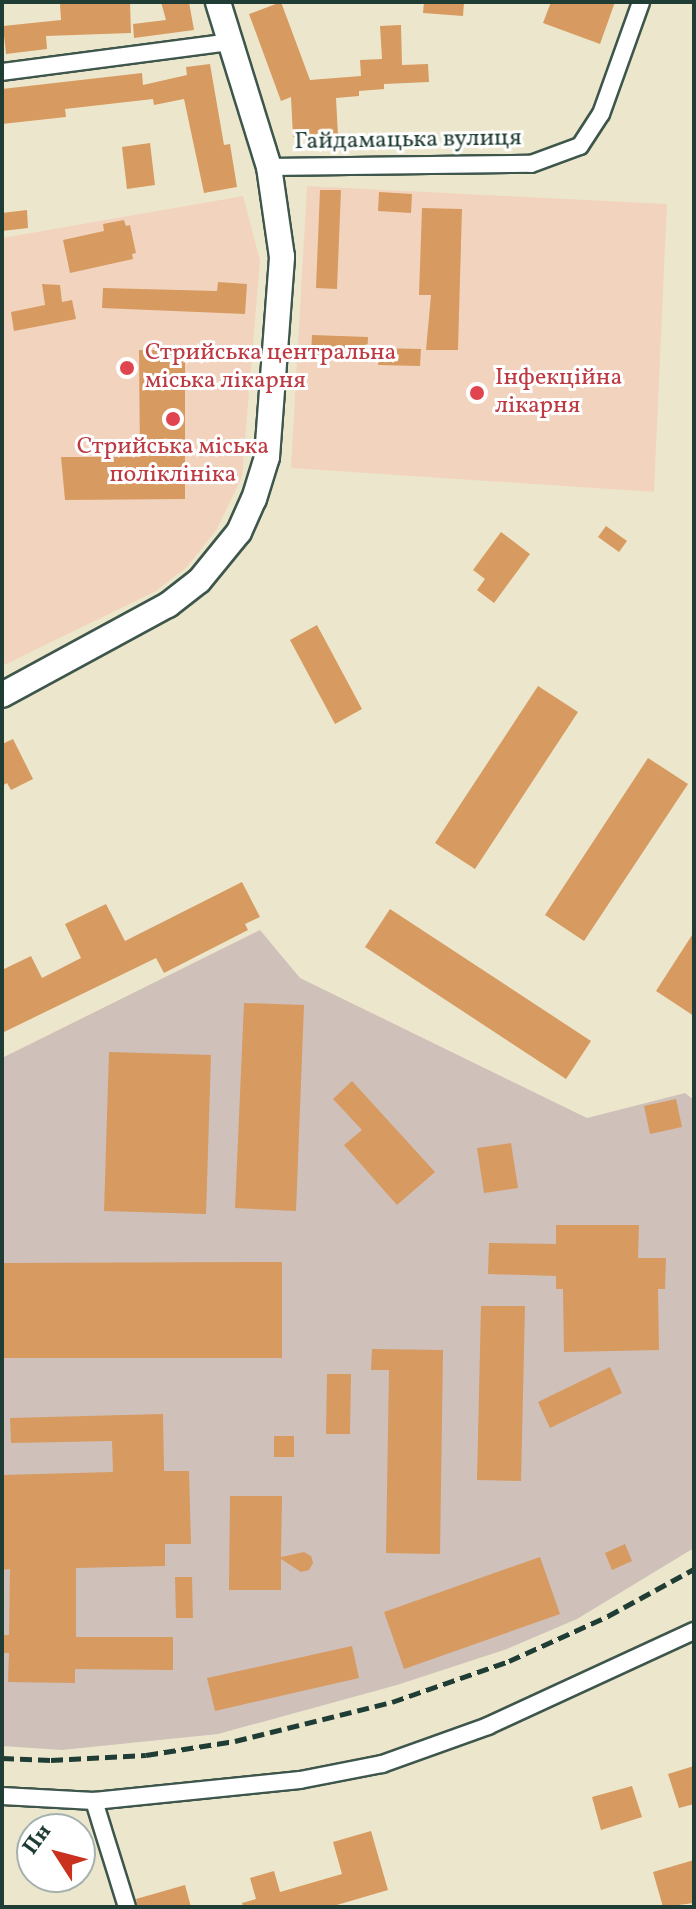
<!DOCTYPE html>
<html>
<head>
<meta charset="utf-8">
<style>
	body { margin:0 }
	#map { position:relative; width:696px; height:1909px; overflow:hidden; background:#ece7cc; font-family:Vollkorn,serif }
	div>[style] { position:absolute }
	.built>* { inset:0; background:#f2d4be }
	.industrial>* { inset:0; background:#cfc0ba }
	.building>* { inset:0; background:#d79a60 }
	.roads { filter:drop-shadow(2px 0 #3e564b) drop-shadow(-2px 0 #3e564b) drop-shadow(0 2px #3e564b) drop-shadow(0 -2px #3e564b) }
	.minor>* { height:16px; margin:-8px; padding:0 8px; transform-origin:8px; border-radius:8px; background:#fff }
	.secondary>* { height:24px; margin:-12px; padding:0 12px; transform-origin:12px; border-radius:12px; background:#fff }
	.rail>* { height:5px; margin-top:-2.5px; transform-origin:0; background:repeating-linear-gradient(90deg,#1f3d34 0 12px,transparent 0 18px) }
	.dots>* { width:22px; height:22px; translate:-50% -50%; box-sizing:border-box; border:4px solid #fff; border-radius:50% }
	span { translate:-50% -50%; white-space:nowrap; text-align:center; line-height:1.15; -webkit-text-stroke:6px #fff; paint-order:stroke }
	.street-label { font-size:24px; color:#1f3d34 }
	.health-label { font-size:24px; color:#be3a42 }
	.left { translate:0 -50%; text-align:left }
	.frame { position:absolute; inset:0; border:4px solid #1f3d34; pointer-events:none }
	.north { position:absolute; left:16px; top:1813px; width:80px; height:80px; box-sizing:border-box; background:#fff; border:2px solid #a5b1ae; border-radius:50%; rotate:306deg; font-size:22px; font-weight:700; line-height:32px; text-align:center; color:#1f3d34 }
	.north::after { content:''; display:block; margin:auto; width:28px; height:36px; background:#c8321e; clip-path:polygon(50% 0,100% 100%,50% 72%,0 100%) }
</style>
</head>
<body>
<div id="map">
	<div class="built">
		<i style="clip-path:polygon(307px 186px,667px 204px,654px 492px,291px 468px)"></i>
		<i style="clip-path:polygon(243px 196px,260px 260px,242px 477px,217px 529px,187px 567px,156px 591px,2px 666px,2px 238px)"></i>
	</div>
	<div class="industrial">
		<i style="clip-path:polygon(260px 930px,300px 978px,587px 1118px,685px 1093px,694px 1100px,694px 1548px,577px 1619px,507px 1649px,397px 1685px,218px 1734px,62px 1750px,2px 1746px,2px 1058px)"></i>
	</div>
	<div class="building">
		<i style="clip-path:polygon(130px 2px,131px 33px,46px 36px,47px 49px,6px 54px,3px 26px,61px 20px,60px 4px)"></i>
		<i style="clip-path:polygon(161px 2px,189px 2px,194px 30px,134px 38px,133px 24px,166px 20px)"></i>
		<i style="clip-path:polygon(281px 2px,310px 80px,361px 76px,360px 60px,382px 59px,380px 26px,401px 25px,402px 65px,428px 64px,429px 82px,384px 84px,384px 89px,359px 91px,359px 96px,336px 98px,338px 135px,293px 137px,291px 97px,281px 101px,249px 14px)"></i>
		<i style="clip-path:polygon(424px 2px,464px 2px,463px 16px,423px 13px)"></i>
		<i style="clip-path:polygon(551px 2px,615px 2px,600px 44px,543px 23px)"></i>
		<i style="clip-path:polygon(210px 64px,224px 145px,230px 144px,237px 187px,204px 193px,184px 99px,154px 105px,153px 99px,65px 109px,66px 117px,2px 124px,2px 89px,142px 73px,143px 85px,187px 75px,186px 67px)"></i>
		<i style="clip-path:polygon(150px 143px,155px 185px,127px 189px,122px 147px)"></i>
		<i style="clip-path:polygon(320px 190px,341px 190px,337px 289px,316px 288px)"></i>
		<i style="clip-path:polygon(379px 192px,412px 194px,411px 213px,378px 211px)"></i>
		<i style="clip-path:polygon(422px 208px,462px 209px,458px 350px,426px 350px,431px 295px,419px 295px)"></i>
		<i style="clip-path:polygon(27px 210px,28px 228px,2px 231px,2px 213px)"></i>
		<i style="clip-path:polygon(124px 220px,126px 226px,130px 225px,136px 253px,132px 254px,133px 259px,70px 273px,63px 240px,104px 231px,103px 224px)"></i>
		<i style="clip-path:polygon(218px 282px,247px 284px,245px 314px,102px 308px,103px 288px,217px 291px)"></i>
		<i style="clip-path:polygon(42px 284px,60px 285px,62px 302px,72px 300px,76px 319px,14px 331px,11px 312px,45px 305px)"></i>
		<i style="clip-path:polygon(312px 335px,368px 337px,367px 358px,311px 355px)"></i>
		<i style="clip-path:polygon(379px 348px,421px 349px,420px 366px,378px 365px)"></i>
		<i style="clip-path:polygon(139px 350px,185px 350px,185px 499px,65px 500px,61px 457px,140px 457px)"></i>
		<i style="clip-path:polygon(606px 526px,627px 541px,619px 552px,598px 537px)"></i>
		<i style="clip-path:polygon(501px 532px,530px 554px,494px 603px,477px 590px,485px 579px,473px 570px)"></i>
		<i style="clip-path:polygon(317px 625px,362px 709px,335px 724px,290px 640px)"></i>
		<i style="clip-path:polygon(538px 686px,578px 712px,475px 869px,435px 843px)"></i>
		<i style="clip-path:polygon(13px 739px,33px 779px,11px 790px,7px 783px,2px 786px,2px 744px)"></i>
		<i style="clip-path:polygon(648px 758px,688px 784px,584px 941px,545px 915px)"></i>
		<i style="clip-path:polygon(242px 882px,260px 917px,245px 924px,248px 930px,164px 973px,156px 958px,2px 1033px,2px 970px,31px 956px,42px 978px,81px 958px,65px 924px,106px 904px,125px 941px)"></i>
		<i style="clip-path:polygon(390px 909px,591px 1041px,566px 1079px,365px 947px)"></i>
		<i style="clip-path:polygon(694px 932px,694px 1016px,656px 991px)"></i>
		<i style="clip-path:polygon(244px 1003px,304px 1005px,296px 1211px,235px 1208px)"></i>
		<i style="clip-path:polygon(109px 1052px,211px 1055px,206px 1214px,104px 1211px)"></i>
		<i style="clip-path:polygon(352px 1081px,435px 1172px,397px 1205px,344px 1145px,362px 1130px,333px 1099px)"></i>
		<i style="clip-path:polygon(676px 1099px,682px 1127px,650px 1134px,644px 1106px)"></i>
		<i style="clip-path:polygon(511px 1143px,518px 1188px,484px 1193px,477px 1148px)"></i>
		<i style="clip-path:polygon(556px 1225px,639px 1225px,638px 1258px,666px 1258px,665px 1289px,658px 1289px,659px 1350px,564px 1352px,563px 1289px,556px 1289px,556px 1276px,488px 1274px,489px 1243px,556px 1244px)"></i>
		<i style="clip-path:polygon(282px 1262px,282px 1358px,2px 1358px,2px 1263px)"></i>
		<i style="clip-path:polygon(481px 1306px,525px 1306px,521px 1481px,477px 1480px)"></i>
		<i style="clip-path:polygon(372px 1349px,443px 1350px,440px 1554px,386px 1553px,389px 1370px,371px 1370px)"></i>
		<i style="clip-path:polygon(610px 1367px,622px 1393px,550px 1428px,538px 1402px)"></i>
		<i style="clip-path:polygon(327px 1374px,351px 1374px,350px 1434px,326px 1434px)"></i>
		<i style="clip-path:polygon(163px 1414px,164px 1471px,189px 1471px,191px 1544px,165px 1544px,165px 1566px,76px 1568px,76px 1637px,173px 1637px,173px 1670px,75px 1669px,75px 1683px,8px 1682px,9px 1653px,2px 1653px,2px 1635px,9px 1635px,10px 1569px,2px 1570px,2px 1475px,113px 1472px,112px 1441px,11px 1443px,10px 1418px)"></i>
		<i style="clip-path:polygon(274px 1436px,294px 1436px,294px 1457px,274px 1457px)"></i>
		<i style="clip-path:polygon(230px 1496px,282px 1496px,281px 1557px,304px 1552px,311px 1556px,313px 1563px,309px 1570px,301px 1572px,281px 1559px,281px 1590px,229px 1590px)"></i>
		<i style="clip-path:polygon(625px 1544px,632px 1561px,612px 1570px,605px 1553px)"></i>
		<i style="clip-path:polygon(540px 1557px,560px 1614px,404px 1669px,384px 1612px)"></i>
		<i style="clip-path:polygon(175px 1577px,192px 1577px,193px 1618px,176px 1618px)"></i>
		<i style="clip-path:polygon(352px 1646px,359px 1678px,215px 1711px,207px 1678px)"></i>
		<i style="clip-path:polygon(694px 1766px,694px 1804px,679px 1808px,668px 1774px)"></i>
		<i style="clip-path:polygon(632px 1786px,642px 1817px,601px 1830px,592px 1797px)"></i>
		<i style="clip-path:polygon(371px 1831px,388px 1890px,330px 1907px,243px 1907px,242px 1903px,256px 1899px,250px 1878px,274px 1871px,280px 1892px,342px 1874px,333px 1842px)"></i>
		<i style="clip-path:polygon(694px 1860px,694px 1903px,663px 1907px,653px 1872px)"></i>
		<i style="clip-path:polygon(185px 1885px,191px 1907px,138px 1907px,136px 1899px)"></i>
	</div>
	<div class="roads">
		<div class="minor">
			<i style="left:2px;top:72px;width:229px;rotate:-7.5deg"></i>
			<i style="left:269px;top:167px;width:262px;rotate:-0.7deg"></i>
			<i style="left:531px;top:164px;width:52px;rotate:-20.2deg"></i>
			<i style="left:580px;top:146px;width:38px;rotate:-57deg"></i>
			<i style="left:601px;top:114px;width:119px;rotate:-70.3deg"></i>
			<i style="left:2px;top:1796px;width:92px;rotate:3.1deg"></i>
			<i style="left:94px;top:1801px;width:207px;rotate:-5.8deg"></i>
			<i style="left:300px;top:1780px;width:84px;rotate:-11deg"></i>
			<i style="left:382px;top:1764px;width:113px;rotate:-19.7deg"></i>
			<i style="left:488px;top:1726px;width:227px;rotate:-24.8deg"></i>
			<i style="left:94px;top:1801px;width:111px;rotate:72.7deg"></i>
		</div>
		<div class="secondary">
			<i style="left:2px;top:695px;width:189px;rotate:-28.5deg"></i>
			<i style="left:168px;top:605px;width:39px;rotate:-38deg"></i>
			<i style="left:199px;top:581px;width:63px;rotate:-50.8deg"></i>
			<i style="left:239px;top:532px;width:36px;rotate:-66deg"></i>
			<i style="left:254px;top:499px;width:44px;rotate:-72.8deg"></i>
			<i style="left:267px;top:457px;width:201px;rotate:-85.7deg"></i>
			<i style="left:282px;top:257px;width:91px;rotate:-98.2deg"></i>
			<i style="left:269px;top:167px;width:173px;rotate:-107.2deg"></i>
		</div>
	</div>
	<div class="rail">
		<i style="left:2px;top:1758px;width:49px;rotate:2.3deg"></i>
		<i style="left:51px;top:1760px;width:95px;rotate:-3deg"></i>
		<i style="left:146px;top:1755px;width:90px;rotate:-8.9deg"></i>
		<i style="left:235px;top:1741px;width:162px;rotate:-14deg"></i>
		<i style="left:392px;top:1702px;width:124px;rotate:-19.3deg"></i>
		<i style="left:509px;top:1661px;width:109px;rotate:-24.4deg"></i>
		<i style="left:608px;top:1616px;width:98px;rotate:-28.7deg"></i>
	</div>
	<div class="dots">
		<i style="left:127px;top:368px;background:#e0444e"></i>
		<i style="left:477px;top:393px;background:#e0444e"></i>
		<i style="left:173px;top:419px;background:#e0444e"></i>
	</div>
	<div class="street-label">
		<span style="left:408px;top:141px;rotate:-1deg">Гайдамацька вулиця</span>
	</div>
	<div class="health-label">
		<span class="left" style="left:145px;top:368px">Стрийська центральна<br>міська лікарня</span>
		<span class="left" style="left:495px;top:393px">Інфекційна<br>лікарня</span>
		<span style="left:173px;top:462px">Стрийська міська<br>поліклініка</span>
	</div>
	<div class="frame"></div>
	<div class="north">Пн</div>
</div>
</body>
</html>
